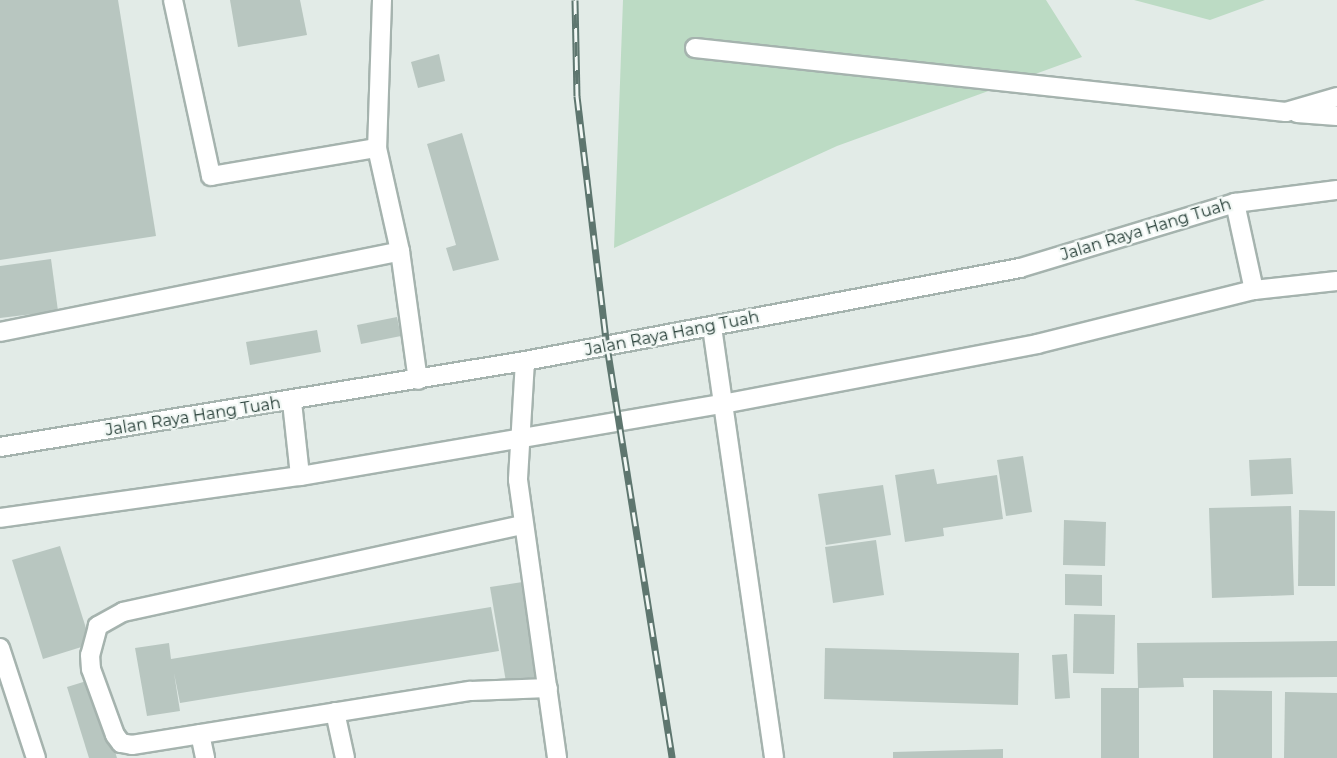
<!DOCTYPE html>
<html>
<head>
<meta charset="utf-8">
<style>
	body { margin:0 }
	#map { position:relative; width:1337px; height:758px; overflow:hidden; background:#e2ebe7; font-family:Montserrat,sans-serif }
	div>[style] { position:absolute }
	.green>* { inset:0; background:#bcdbc4 }
	.building>* { inset:0; background:#b8c6c0 }
	.roads { filter:drop-shadow(2px 0 #a5b3ae) drop-shadow(-2px 0 #a5b3ae) drop-shadow(0 2px #a5b3ae) drop-shadow(0 -2px #a5b3ae) }
	.minor>* { height:18px; margin:-9px; padding:0 9px; transform-origin:9px; border-radius:9px; background:#fff }
	.rail>* { height:7px; margin-top:-3.5px; transform-origin:0; background:repeating-linear-gradient(90deg,#f2f8f5 0 14px,#5e766f 0 28px); box-sizing:border-box; border-block:2px solid #5e766f }
	span { translate:-50% -50%; white-space:nowrap; text-align:center; line-height:1.15; -webkit-text-stroke:4.5px #f2f8f5; paint-order:stroke }
	.street-label { font-size:16px; color:#233b34 }
</style>
</head>
<body>
<div id="map">
	<div class="green">
		<i style="clip-path:polygon(623px 0,1046px 0,1082px 57px,837px 146px,614px 248px)"></i>
		<i style="clip-path:polygon(1134px 0,1265px 0,1210px 20px)"></i>
	</div>
	<div class="building">
		<i style="clip-path:polygon(0 0,118px 0,156px 236px,0 260px)"></i>
		<i style="clip-path:polygon(230px 0,300px 0,307px 35px,238px 47px)"></i>
		<i style="clip-path:polygon(439px 54px,445px 81px,418px 88px,411px 62px)"></i>
		<i style="clip-path:polygon(462px 133px,499px 260px,453px 271px,446px 248px,456px 245px,427px 144px)"></i>
		<i style="clip-path:polygon(51px 259px,58px 311px,0 318px,0 266px)"></i>
		<i style="clip-path:polygon(397px 317px,401px 336px,361px 344px,357px 325px)"></i>
		<i style="clip-path:polygon(317px 330px,321px 352px,250px 365px,246px 342px)"></i>
		<i style="clip-path:polygon(1023px 456px,1032px 512px,1006px 516px,997px 460px)"></i>
		<i style="clip-path:polygon(1291px 458px,1293px 494px,1251px 496px,1249px 460px)"></i>
		<i style="clip-path:polygon(934px 469px,937px 484px,997px 475px,1003px 519px,943px 528px,944px 536px,905px 542px,895px 475px)"></i>
		<i style="clip-path:polygon(883px 485px,891px 535px,826px 545px,818px 494px)"></i>
		<i style="clip-path:polygon(1291px 506px,1294px 595px,1212px 598px,1209px 508px)"></i>
		<i style="clip-path:polygon(1299px 510px,1335px 511px,1335px 586px,1298px 586px)"></i>
		<i style="clip-path:polygon(1064px 520px,1106px 522px,1105px 566px,1063px 565px)"></i>
		<i style="clip-path:polygon(876px 540px,884px 595px,833px 603px,825px 547px)"></i>
		<i style="clip-path:polygon(60px 546px,91px 644px,43px 659px,12px 560px)"></i>
		<i style="clip-path:polygon(1065px 574px,1102px 575px,1102px 606px,1065px 605px)"></i>
		<i style="clip-path:polygon(529px 581px,545px 675px,506px 682px,490px 587px)"></i>
		<i style="clip-path:polygon(491px 607px,499px 651px,180px 703px,174px 673px,180px 711px,147px 716px,135px 648px,169px 643px,171px 659px)"></i>
		<i style="clip-path:polygon(1074px 614px,1115px 615px,1114px 674px,1073px 673px)"></i>
		<i style="clip-path:polygon(1337px 641px,1337px 677px,1183px 678px,1184px 687px,1138px 688px,1137px 643px)"></i>
		<i style="clip-path:polygon(825px 648px,1019px 653px,1018px 705px,824px 699px)"></i>
		<i style="clip-path:polygon(1067px 654px,1070px 698px,1055px 699px,1052px 655px)"></i>
		<i style="clip-path:polygon(93px 679px,117px 758px,89px 758px,67px 687px)"></i>
		<i style="clip-path:polygon(1101px 688px,1139px 688px,1139px 758px,1101px 758px)"></i>
		<i style="clip-path:polygon(1213px 690px,1272px 691px,1272px 758px,1213px 758px)"></i>
		<i style="clip-path:polygon(1285px 692px,1337px 693px,1337px 758px,1284px 758px)"></i>
		<i style="clip-path:polygon(1003px 749px,1003px 758px,893px 758px,893px 752px)"></i>
	</div>
	<div class="roads">
		<div class="minor">
			<i style="left:173px;top:0;width:180px;rotate:77.8deg"></i>
			<i style="left:211px;top:176px;width:168px;rotate:-9.6deg"></i>
			<i style="left:382px;top:0;width:148px;rotate:91.9deg"></i>
			<i style="left:377px;top:148px;width:106px;rotate:77.4deg"></i>
			<i style="left:400px;top:251px;width:130px;rotate:82.1deg"></i>
			<i style="left:695px;top:48px;width:594px;rotate:6.18deg"></i>
			<i style="left:1286px;top:112px;width:53px;rotate:-16.4deg"></i>
			<i style="left:1297px;top:113px;width:40px;rotate:4.3deg"></i>
			<i style="left:1235px;top:203px;width:89px;rotate:77.7deg"></i>
			<i style="left:712px;top:327px;width:435px;rotate:81.8deg"></i>
			<i style="left:0;top:332px;width:408px;rotate:-11.4deg"></i>
			<i style="left:525px;top:361px;width:119px;rotate:93.4deg"></i>
			<i style="left:518px;top:480px;width:281px;rotate:82deg"></i>
			<i style="left:292px;top:402px;width:74px;rotate:83.8deg"></i>
			<i style="left:0;top:447px;width:532px;rotate:-9.3deg"></i>
			<i style="left:525px;top:361px;width:504px;rotate:-10.64deg"></i>
			<i style="left:1020px;top:268px;width:225px;rotate:-16.8deg"></i>
			<i style="left:1235px;top:203px;width:103px;rotate:-7.3deg"></i>
			<i style="left:0;top:518px;width:303px;rotate:-8deg"></i>
			<i style="left:300px;top:476px;width:429px;rotate:-9.7deg"></i>
			<i style="left:723px;top:404px;width:320px;rotate:-10.8deg"></i>
			<i style="left:1037px;top:344px;width:224px;rotate:-14deg"></i>
			<i style="left:1254px;top:290px;width:83px;rotate:-6.2deg"></i>
			<i style="left:522px;top:525px;width:408px;rotate:167.7deg"></i>
			<i style="left:123px;top:612px;width:29px;rotate:151deg"></i>
			<i style="left:98px;top:626px;width:30px;rotate:105deg"></i>
			<i style="left:90px;top:655px;width:14px;rotate:86deg"></i>
			<i style="left:91px;top:669px;width:70px;rotate:70deg"></i>
			<i style="left:115px;top:735px;width:10px;rotate:53deg"></i>
			<i style="left:121px;top:743px;width:11px;rotate:10deg"></i>
			<i style="left:132px;top:745px;width:343px;rotate:-9.1deg"></i>
			<i style="left:471px;top:691px;width:77px;rotate:-2.2deg"></i>
			<i style="left:0;top:648px;width:116px;rotate:71.9deg"></i>
			<i style="left:335px;top:712px;width:47px;rotate:77.7deg"></i>
			<i style="left:200px;top:734px;width:25px;rotate:78deg"></i>
		</div>
	</div>
	<div class="rail">
		<i style="left:575px;top:0;width:96px;rotate:88.8deg"></i>
		<i style="left:577px;top:96px;width:252px;rotate:83.2deg"></i>
		<i style="left:607px;top:346px;width:417px;rotate:81deg"></i>
	</div>
	<div class="street-label">
		<span style="left:1146px;top:230px;rotate:-17deg">Jalan Raya Hang Tuah</span>
		<span style="left:672px;top:334px;rotate:-11deg">Jalan Raya Hang Tuah</span>
		<span style="left:193px;top:417px;rotate:-9deg">Jalan Raya Hang Tuah</span>
	</div>
</div>
</body>
</html>
